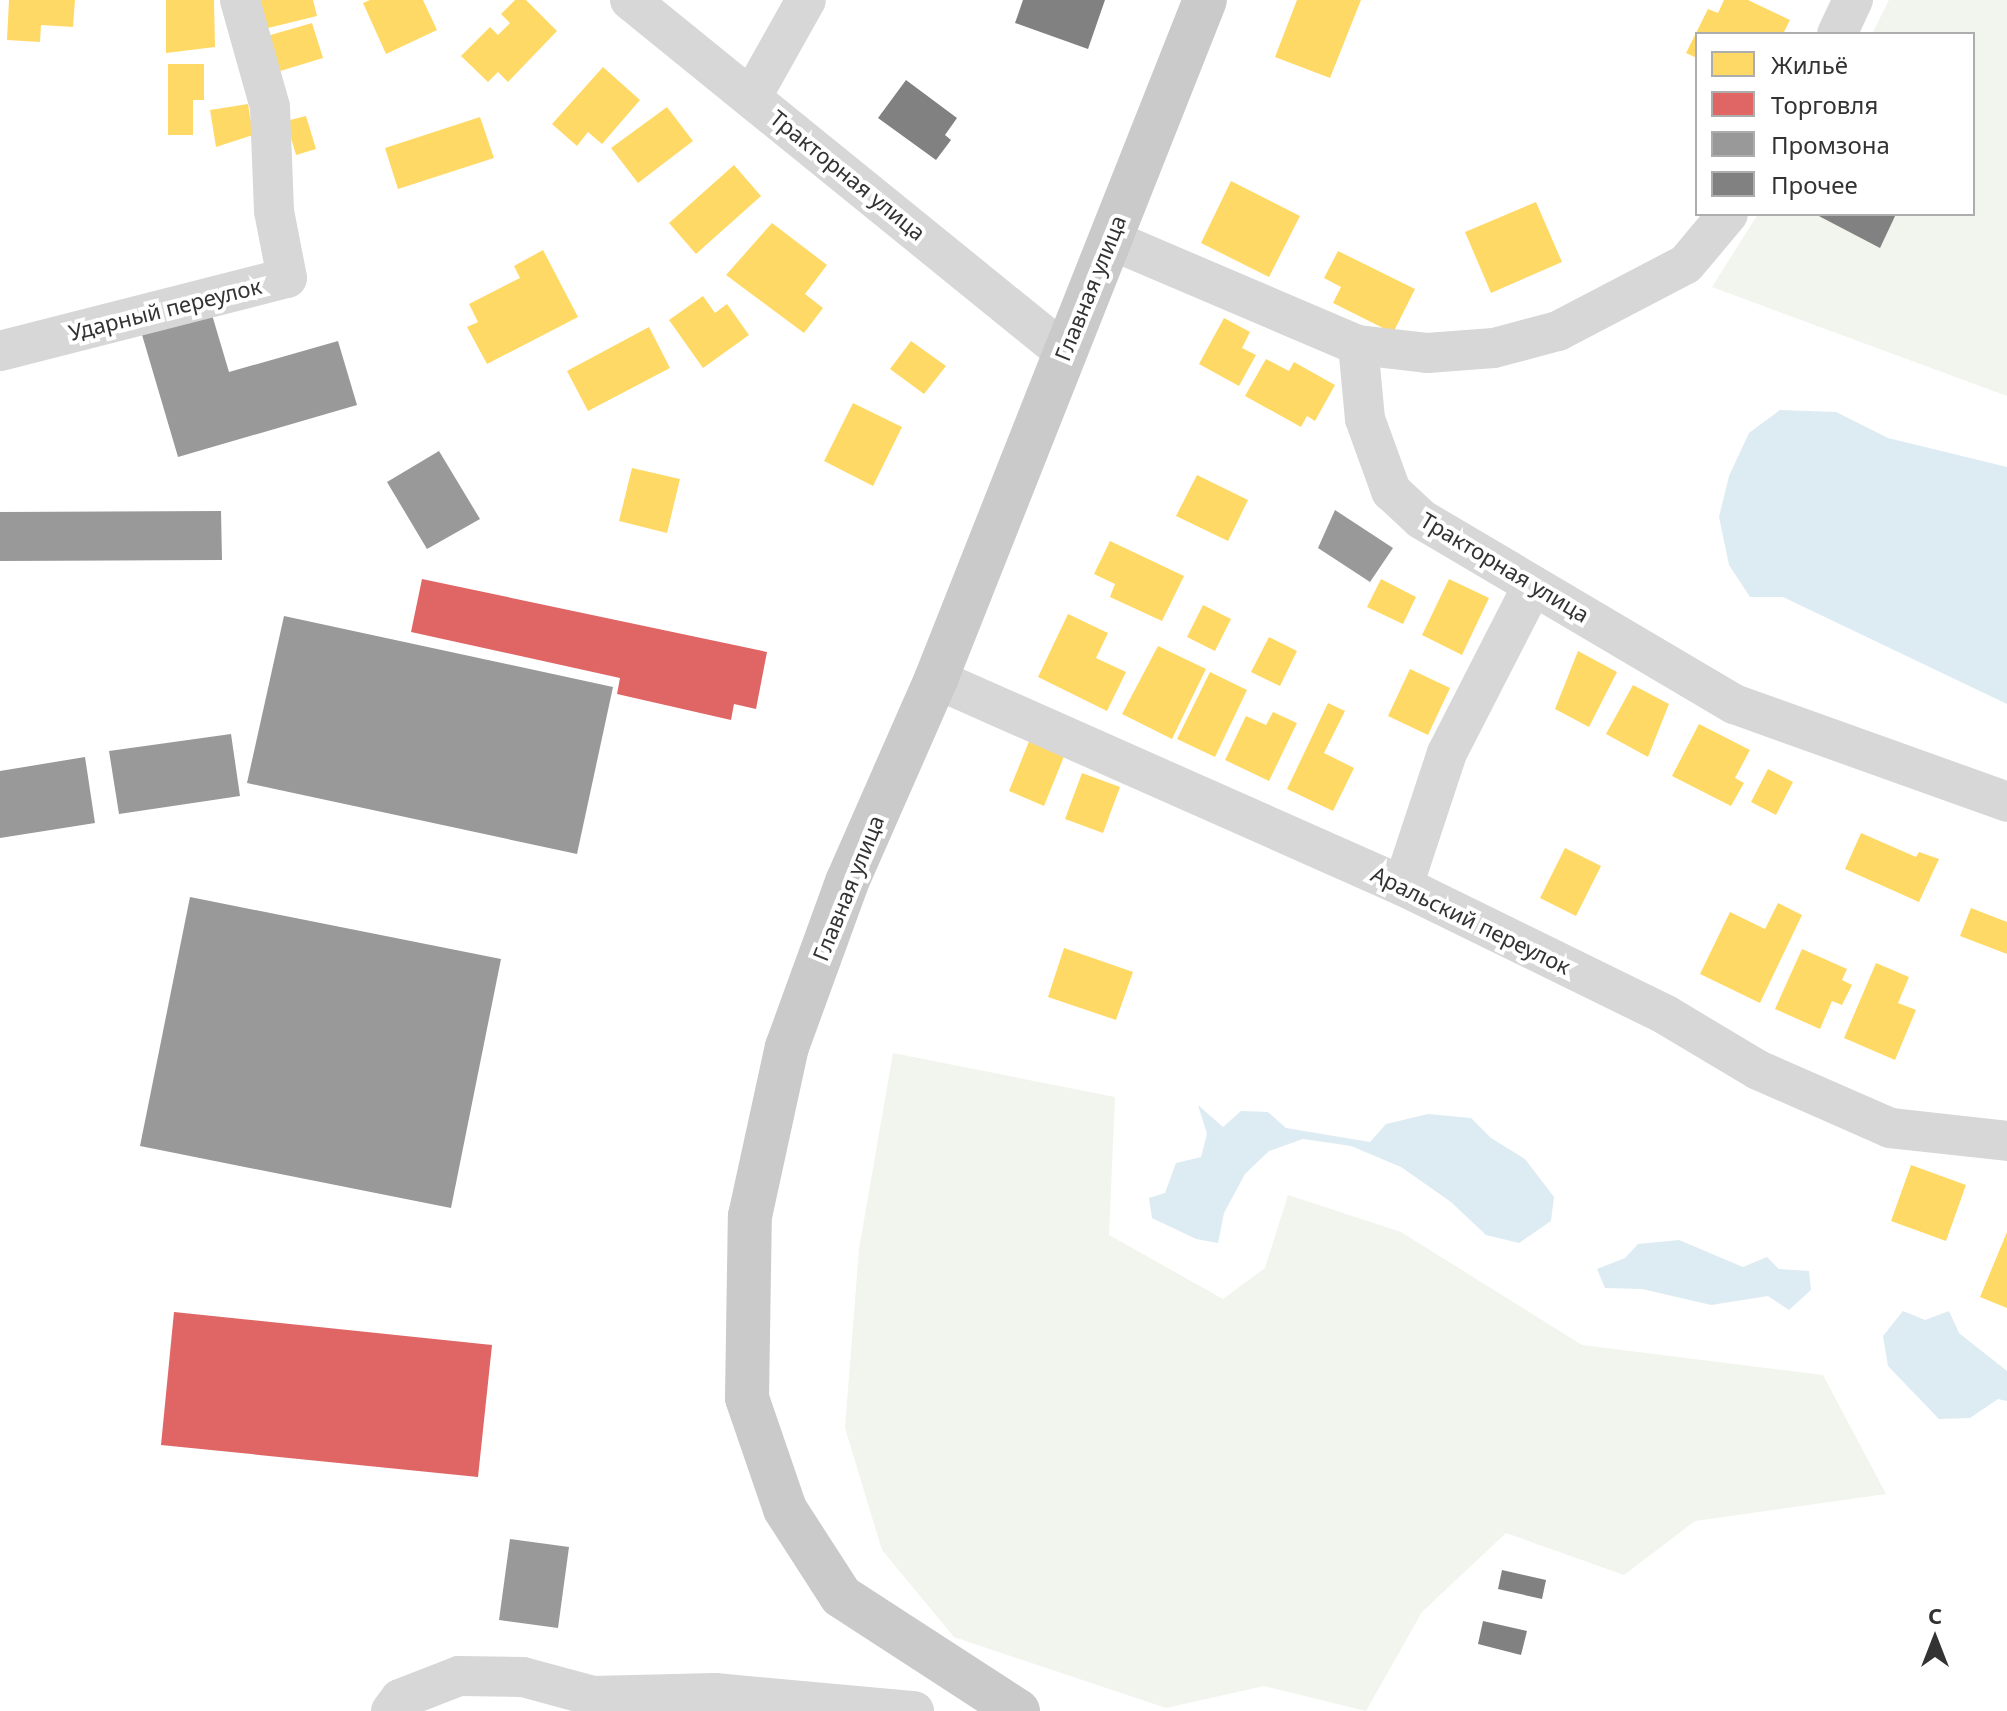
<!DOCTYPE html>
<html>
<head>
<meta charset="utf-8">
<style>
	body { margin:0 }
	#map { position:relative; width:2007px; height:1711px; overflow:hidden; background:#fff; font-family:"Noto Sans",sans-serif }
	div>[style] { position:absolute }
	.green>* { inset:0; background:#f1f5ed }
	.water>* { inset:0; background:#ddebf3 }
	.homes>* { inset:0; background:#ffd966 }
	.shops>* { inset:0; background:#e06666 }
	.industry>* { inset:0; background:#999 }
	.building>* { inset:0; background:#818181 }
	.minor>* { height:40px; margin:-20px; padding:0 20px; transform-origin:20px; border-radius:20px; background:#d7d7d7 }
	.major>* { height:44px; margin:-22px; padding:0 22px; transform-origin:22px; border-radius:22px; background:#cacaca }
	span { translate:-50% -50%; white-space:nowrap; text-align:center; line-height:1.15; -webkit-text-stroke:8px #fff; paint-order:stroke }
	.street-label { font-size:22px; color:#333 }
	.legend { position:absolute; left:1695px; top:32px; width:280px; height:184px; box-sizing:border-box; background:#fff; border:2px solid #adadad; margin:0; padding:10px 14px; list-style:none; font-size:24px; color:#333 }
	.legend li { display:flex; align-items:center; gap:16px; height:40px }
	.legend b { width:40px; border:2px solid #adadad }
	.north { position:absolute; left:1895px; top:1599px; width:80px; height:80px; -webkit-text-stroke:6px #fff; paint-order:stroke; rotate:0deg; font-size:22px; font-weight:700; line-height:32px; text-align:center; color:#333 }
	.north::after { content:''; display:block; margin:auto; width:28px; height:36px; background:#333; clip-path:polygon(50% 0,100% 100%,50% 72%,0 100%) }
</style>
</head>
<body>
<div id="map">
	<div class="green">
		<i style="clip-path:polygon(1889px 0,2007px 0,2007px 396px,1712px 287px,1758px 214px,1973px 214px,1973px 34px,1872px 34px)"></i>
		<i style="clip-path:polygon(893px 1053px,1115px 1097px,1109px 1235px,1223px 1299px,1265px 1268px,1288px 1195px,1401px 1232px,1582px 1345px,1823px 1375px,1886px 1494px,1695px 1521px,1624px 1575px,1506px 1533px,1422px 1612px,1366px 1711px,1264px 1686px,1166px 1708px,954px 1637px,882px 1550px,845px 1428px,859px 1249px)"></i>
	</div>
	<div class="water">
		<i style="clip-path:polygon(1780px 410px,1836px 412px,1888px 438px,2007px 467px,2007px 704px,1783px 597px,1750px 597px,1729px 565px,1719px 517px,1729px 476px,1749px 433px)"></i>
		<i style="clip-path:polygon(1198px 1105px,1223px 1127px,1241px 1111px,1268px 1112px,1286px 1128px,1370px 1142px,1386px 1124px,1428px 1114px,1471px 1118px,1491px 1138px,1525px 1159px,1554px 1197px,1551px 1221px,1519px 1243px,1486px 1235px,1451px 1202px,1401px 1167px,1351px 1146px,1303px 1139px,1269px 1151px,1245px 1174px,1224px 1213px,1218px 1243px,1196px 1239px,1152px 1218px,1149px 1198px,1165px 1193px,1176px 1163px,1201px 1157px,1207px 1134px)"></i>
		<i style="clip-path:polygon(1679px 1240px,1743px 1267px,1767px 1257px,1779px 1269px,1809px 1271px,1811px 1290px,1789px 1310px,1768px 1296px,1711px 1305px,1642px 1289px,1605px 1288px,1597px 1269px,1625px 1258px,1638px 1244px)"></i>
		<i style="clip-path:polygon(1903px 1311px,1925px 1320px,1949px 1311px,1959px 1333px,2007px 1371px,2007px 1401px,1998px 1399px,1970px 1418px,1939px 1419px,1888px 1366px,1883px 1336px)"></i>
	</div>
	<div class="homes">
		<i style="clip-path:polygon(9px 0,75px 0,73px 27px,41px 25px,40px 42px,7px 40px)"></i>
		<i style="clip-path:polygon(166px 0,214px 0,215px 47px,166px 53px)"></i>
		<i style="clip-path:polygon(257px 0,313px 0,317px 16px,264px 29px)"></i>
		<i style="clip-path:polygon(370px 0,423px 0,437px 30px,386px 54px,363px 3px)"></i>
		<i style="clip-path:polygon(515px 0,526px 0,557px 31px,508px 82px,498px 72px,488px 82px,461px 56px,490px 27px,498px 35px,510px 23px,501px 14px)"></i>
		<i style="clip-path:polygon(1297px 0,1361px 0,1330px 78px,1275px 57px)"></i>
		<i style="clip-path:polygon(1724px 0,1748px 0,1790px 20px,1783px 34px,1697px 34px,1697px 58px,1686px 53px,1708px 9px,1718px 13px)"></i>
		<i style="clip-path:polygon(312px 23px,323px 58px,277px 72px,267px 36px)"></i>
		<i style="clip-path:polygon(168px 64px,204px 64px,204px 100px,193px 100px,193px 135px,168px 135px)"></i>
		<i style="clip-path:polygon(603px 67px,640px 100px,602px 144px,588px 132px,577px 146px,552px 124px)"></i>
		<i style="clip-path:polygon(248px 104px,253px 135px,216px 147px,210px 110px)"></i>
		<i style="clip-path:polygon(667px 107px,693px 141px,638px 183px,611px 148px)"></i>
		<i style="clip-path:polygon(306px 116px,316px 149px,296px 155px,286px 121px)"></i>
		<i style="clip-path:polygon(480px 117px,494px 158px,398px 189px,385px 148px)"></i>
		<i style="clip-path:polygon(734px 165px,761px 196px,696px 254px,669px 223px)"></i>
		<i style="clip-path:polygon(1231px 181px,1300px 216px,1269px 277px,1201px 243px)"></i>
		<i style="clip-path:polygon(1536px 202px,1562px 262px,1491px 293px,1465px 232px)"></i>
		<i style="clip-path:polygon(772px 223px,827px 265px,805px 294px,823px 308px,804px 333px,726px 275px)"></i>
		<i style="clip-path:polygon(543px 250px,578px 317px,487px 364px,467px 327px,478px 322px,469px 304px,520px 278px,514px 266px)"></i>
		<i style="clip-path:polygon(1338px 251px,1415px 289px,1393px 333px,1333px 303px,1341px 287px,1324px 278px)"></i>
		<i style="clip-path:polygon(703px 296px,715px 313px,727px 304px,749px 335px,703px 368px,669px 320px)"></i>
		<i style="clip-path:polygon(1224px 318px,1250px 332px,1242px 348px,1256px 355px,1239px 386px,1199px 364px)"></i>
		<i style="clip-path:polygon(649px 327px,670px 368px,588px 411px,567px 371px)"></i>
		<i style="clip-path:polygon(911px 341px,946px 366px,924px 394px,890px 369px)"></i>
		<i style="clip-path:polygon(1266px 359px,1289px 371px,1294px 362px,1335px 385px,1315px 421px,1307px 416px,1301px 427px,1245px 396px)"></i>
		<i style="clip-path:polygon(853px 403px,902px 427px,873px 486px,824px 461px)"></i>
		<i style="clip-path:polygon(632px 468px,680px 479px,667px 533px,619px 521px)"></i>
		<i style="clip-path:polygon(1197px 475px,1248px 500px,1228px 541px,1176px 516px)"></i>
		<i style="clip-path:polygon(1110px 541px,1184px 576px,1162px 621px,1110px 597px,1115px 584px,1094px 574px)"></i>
		<i style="clip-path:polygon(1381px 579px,1416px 597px,1403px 624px,1367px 607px)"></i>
		<i style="clip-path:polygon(1449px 579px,1489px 598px,1462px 655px,1422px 635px)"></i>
		<i style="clip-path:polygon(1203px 605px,1231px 619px,1215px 651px,1187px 637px)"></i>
		<i style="clip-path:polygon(1068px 614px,1108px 633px,1096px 658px,1126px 672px,1107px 711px,1038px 677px)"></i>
		<i style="clip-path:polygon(1269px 637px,1297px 651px,1280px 686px,1251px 672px)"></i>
		<i style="clip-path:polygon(1158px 646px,1206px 669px,1172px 739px,1122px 714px)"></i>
		<i style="clip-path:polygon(1578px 651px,1617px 672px,1589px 727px,1555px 709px)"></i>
		<i style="clip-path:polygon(1410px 669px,1450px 688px,1428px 735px,1388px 716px)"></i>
		<i style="clip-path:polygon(1210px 672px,1247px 690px,1215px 757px,1177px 739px)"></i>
		<i style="clip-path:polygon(1633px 685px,1669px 704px,1648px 757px,1606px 734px)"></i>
		<i style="clip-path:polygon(1328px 703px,1345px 711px,1324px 753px,1354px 768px,1333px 811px,1287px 789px)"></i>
		<i style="clip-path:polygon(1273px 712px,1297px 723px,1269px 781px,1225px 760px,1246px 716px,1266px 725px)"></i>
		<i style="clip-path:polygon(1699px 724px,1750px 750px,1735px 778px,1744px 783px,1731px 806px,1672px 776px)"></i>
		<i style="clip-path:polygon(1032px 734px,1067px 749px,1044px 806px,1009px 791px)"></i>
		<i style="clip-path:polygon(1768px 769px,1793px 782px,1776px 815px,1751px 802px)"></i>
		<i style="clip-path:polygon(1082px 773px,1120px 787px,1103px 833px,1065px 819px)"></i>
		<i style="clip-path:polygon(1861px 833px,1916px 857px,1919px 852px,1939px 859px,1919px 902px,1845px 869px)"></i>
		<i style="clip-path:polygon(1565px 848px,1601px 866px,1576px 916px,1540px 898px)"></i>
		<i style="clip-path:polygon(1778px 903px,1802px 915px,1760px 1003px,1700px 974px,1730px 912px,1765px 929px)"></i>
		<i style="clip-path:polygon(1971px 908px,2007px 922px,2007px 954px,1960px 936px)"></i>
		<i style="clip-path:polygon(1064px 948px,1133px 972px,1116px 1020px,1048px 997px)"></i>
		<i style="clip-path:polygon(1802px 949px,1847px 969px,1842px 980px,1852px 985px,1842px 1005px,1832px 1001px,1820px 1029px,1775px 1009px)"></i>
		<i style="clip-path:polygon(1876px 963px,1909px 977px,1898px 1003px,1916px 1010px,1895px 1060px,1844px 1038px)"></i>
		<i style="clip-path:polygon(1911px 1165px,1966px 1185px,1946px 1241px,1891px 1221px)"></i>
		<i style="clip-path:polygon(2007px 1232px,2007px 1308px,1980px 1297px)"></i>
	</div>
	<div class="shops">
		<i style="clip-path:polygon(422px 579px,767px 652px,756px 709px,734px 704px,731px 720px,617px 694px,620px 678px,411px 632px)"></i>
		<i style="clip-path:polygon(174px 1312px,492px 1345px,478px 1477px,161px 1445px)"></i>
	</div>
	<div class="industry">
		<i style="clip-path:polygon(210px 308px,229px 372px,338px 341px,357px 405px,178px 457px,140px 328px)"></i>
		<i style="clip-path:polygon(439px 451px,480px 519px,427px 549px,387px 482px)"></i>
		<i style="clip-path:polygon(1335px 510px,1393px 548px,1370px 582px,1318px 548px)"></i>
		<i style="clip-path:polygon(221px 511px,222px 560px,0 561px,0 512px)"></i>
		<i style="clip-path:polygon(284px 616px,613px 687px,577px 854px,247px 783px)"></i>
		<i style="clip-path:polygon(231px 734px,240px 796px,119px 814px,109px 751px)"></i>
		<i style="clip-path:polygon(85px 757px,95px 823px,0 838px,0 771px)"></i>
		<i style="clip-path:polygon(190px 897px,501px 959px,451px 1208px,140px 1146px)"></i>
		<i style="clip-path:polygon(510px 1539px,569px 1547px,558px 1628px,499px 1620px)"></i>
	</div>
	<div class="building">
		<i style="clip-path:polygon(1023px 0,1105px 0,1088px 49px,1015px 23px)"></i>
		<i style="clip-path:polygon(906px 80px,957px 118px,945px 135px,951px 140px,936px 160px,878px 118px)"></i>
		<i style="clip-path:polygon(1815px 214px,1896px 214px,1880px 248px)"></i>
		<i style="clip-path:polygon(1502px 1570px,1546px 1580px,1542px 1599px,1498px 1589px)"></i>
		<i style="clip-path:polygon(1483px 1621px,1527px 1631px,1521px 1655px,1478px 1644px)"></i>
	</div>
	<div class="minor">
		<i style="left:630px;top:0;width:559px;rotate:39.04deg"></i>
		<i style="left:1837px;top:34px;width:38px;rotate:-65deg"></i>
		<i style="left:751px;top:98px;width:112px;rotate:-60.7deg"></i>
		<i style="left:1109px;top:239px;width:271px;rotate:23.1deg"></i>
		<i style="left:1358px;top:345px;width:74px;rotate:84.6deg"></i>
		<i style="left:1365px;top:419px;width:77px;rotate:70.1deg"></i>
		<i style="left:1391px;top:491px;width:41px;rotate:43deg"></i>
		<i style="left:1421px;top:519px;width:364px;rotate:30.6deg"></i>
		<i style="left:1734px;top:704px;width:290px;rotate:19.7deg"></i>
		<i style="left:1358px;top:345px;width:69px;rotate:6.6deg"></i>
		<i style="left:1427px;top:353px;width:67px;rotate:-4.3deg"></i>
		<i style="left:1494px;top:348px;width:66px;rotate:-14.9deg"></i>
		<i style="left:1558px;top:331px;width:144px;rotate:-27.6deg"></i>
		<i style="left:1686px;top:264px;width:65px;rotate:-50deg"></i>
		<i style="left:0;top:351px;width:296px;rotate:-14.3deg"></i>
		<i style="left:287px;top:278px;width:68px;rotate:-101deg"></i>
		<i style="left:274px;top:211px;width:104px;rotate:-92.2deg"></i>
		<i style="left:270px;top:107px;width:111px;rotate:-105.7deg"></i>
		<i style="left:936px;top:679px;width:511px;rotate:23.91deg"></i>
		<i style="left:1403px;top:886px;width:293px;rotate:26.1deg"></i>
		<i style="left:1666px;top:1015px;width:107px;rotate:30.9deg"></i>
		<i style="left:1758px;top:1070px;width:144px;rotate:23.7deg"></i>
		<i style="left:1890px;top:1128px;width:118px;rotate:6.3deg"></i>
		<i style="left:1403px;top:886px;width:140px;rotate:-71.7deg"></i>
		<i style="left:1447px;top:753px;width:186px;rotate:-62.9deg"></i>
		<i style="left:391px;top:1711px;width:15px;rotate:-53deg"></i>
		<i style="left:400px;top:1699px;width:63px;rotate:-21.3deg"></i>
		<i style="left:459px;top:1676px;width:64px;rotate:0.9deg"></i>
		<i style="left:523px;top:1677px;width:73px;rotate:15.2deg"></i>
		<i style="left:593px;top:1696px;width:122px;rotate:-1.4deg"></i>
		<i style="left:715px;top:1693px;width:200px;rotate:5.2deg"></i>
	</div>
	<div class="major">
		<i style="left:1018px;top:1711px;width:211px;rotate:-147deg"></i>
		<i style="left:841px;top:1596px;width:103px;rotate:-122.8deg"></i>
		<i style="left:785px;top:1509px;width:117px;rotate:-108.9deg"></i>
		<i style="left:747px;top:1398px;width:182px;rotate:-89.1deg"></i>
		<i style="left:750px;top:1216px;width:173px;rotate:-77.7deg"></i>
		<i style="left:787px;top:1047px;width:176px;rotate:-70deg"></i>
		<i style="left:847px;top:882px;width:222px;rotate:-66.3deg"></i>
		<i style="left:936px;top:679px;width:730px;rotate:-68.39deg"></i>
	</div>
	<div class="street-label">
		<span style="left:848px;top:175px;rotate:39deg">Тракторная улица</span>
		<span style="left:1090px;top:288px;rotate:-68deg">Главная улица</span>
		<span style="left:165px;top:309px;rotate:-14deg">Ударный переулок</span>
		<span style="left:1505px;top:567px;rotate:31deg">Тракторная улица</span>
		<span style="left:848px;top:888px;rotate:-68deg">Главная улица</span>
		<span style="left:1471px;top:920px;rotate:26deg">Аральский переулок</span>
	</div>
	<ul class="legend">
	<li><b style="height:22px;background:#ffd966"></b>Жильё</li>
	<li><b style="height:22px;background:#e06666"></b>Торговля</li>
	<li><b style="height:22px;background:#999"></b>Промзона</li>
	<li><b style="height:22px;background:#818181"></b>Прочее</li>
	</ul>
	<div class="north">С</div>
</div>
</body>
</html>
